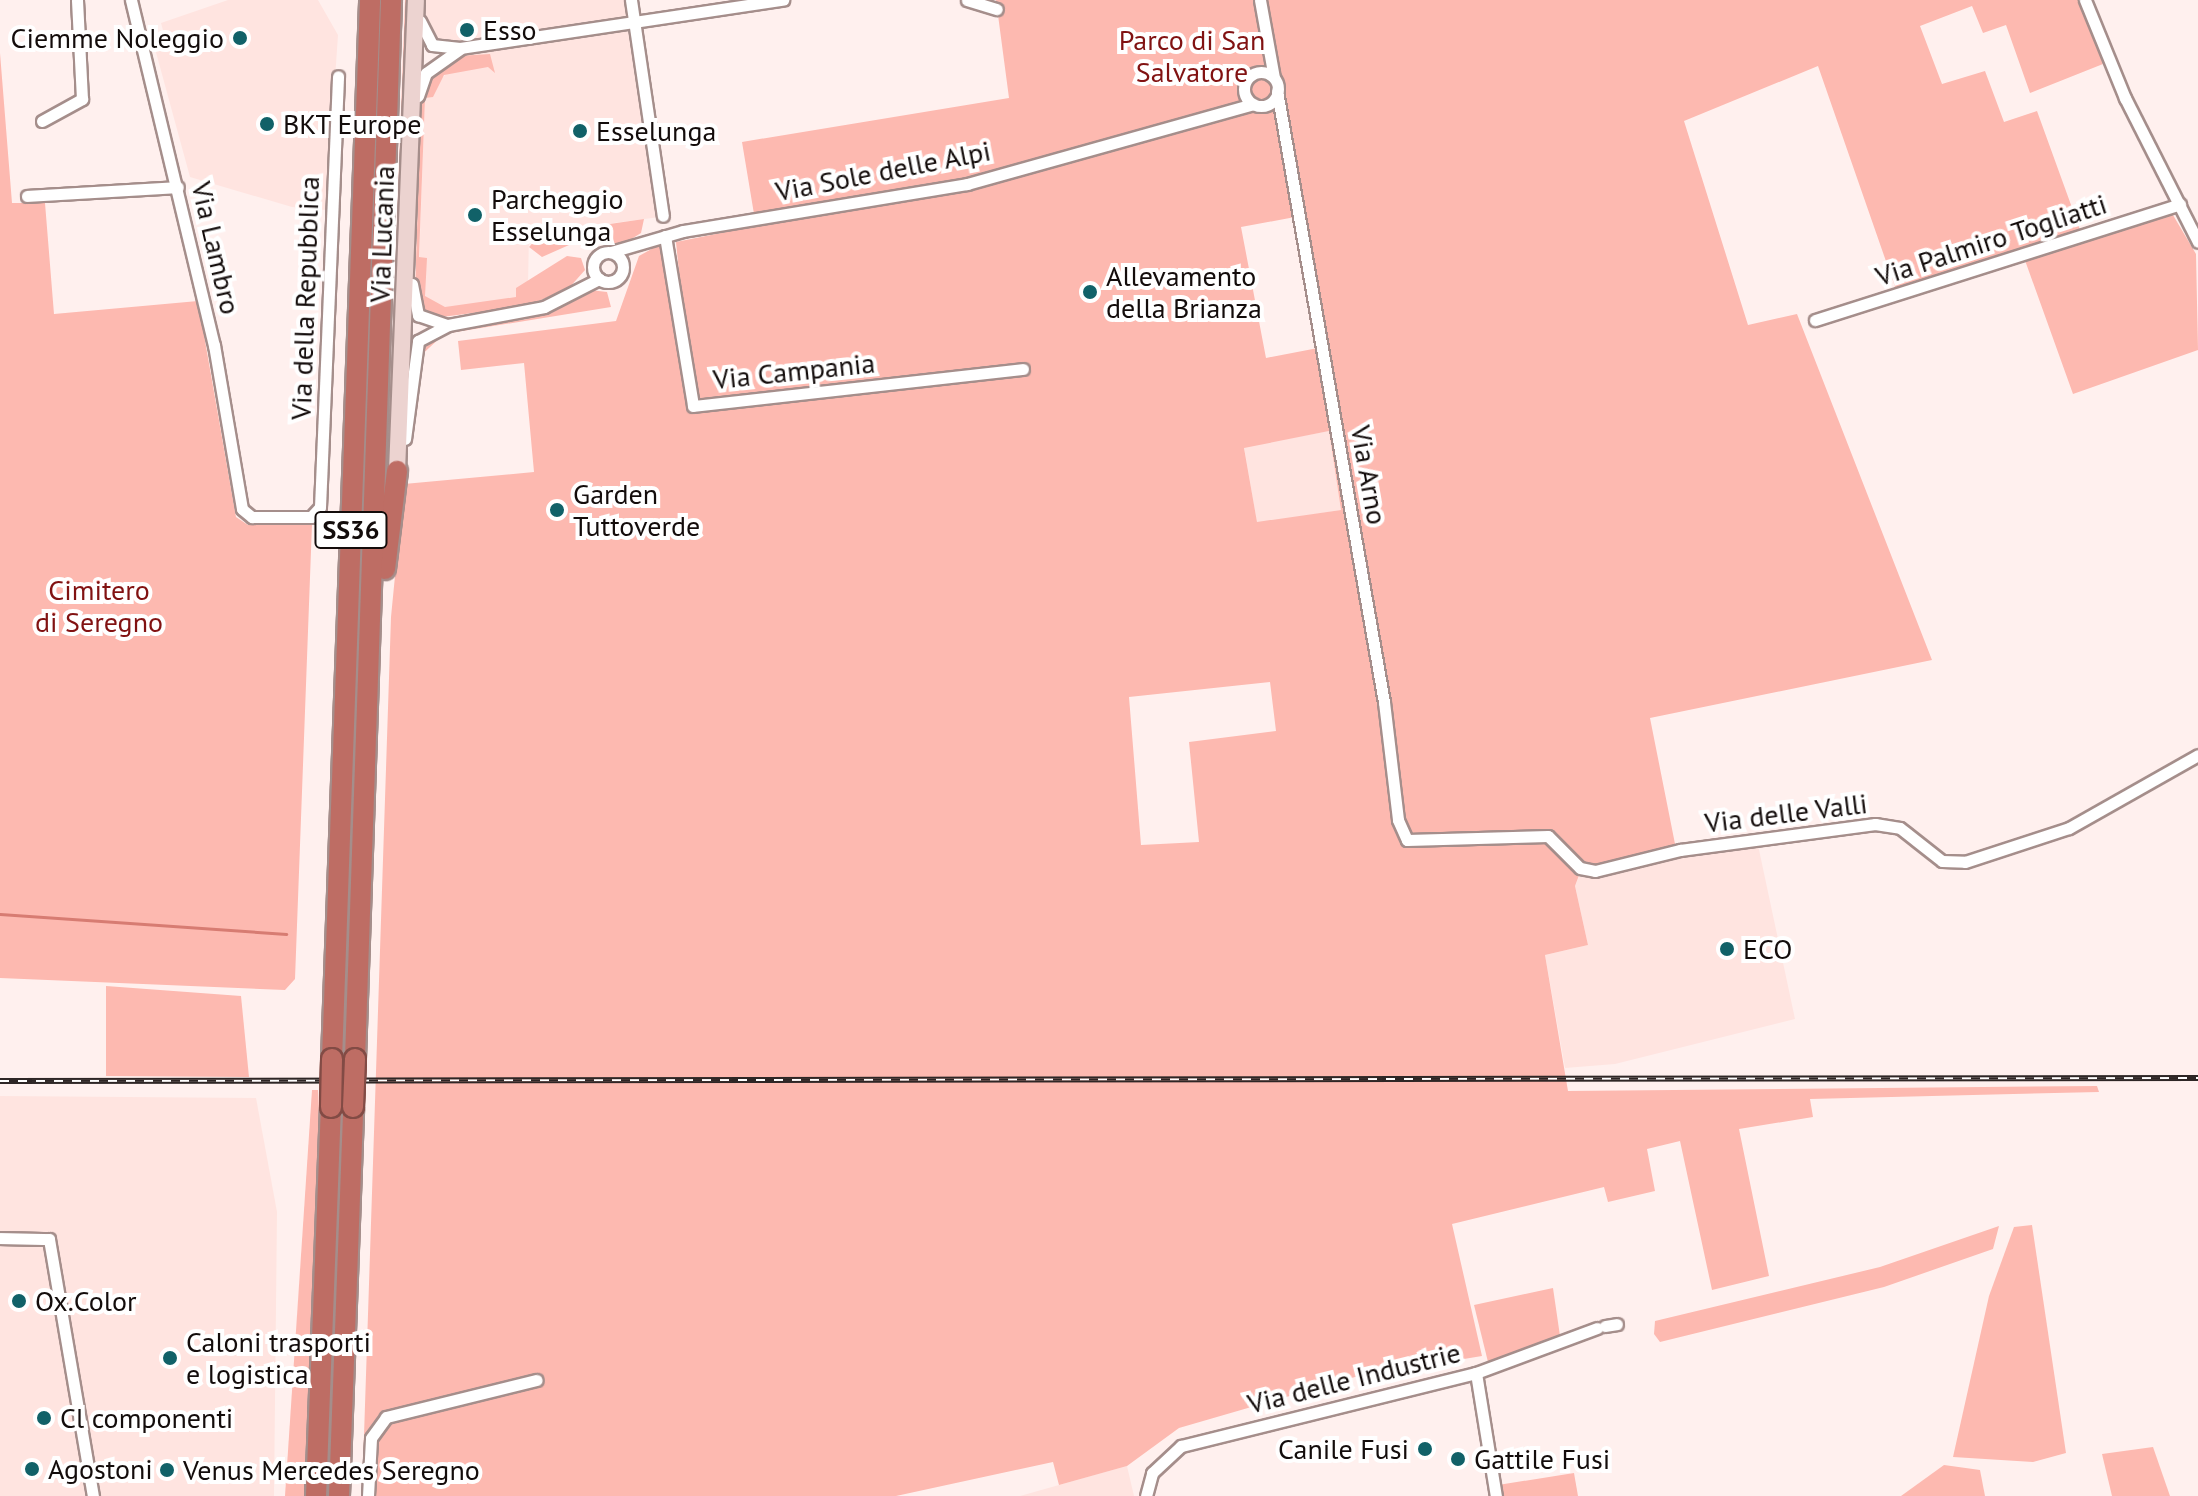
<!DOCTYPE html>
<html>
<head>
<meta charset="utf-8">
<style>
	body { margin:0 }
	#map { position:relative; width:2198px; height:1496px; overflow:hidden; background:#fff0ee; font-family:"PT Sans",sans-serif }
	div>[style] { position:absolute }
	.built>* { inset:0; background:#ffe4e0 }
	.green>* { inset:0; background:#fdb9b0 }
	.stream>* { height:3px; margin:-1.5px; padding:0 1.5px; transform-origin:1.5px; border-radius:1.5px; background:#d77c72 }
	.roads { filter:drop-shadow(2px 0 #a58e8b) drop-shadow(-2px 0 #a58e8b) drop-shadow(0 2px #a58e8b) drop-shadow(0 -2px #a58e8b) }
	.street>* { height:11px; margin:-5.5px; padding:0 5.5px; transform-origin:5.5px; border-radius:5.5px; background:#fff }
	.street>.ring { margin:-5.5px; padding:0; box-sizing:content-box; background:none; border:11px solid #fff; border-radius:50% }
	.secondary>* { height:16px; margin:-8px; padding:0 8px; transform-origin:8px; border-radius:8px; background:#ecd3d0 }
	.highway>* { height:20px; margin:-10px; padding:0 10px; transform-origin:10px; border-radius:10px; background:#be6d64 }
	.rail>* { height:6px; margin-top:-3px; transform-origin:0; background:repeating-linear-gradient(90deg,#fff 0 9px,#2e2625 0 18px); box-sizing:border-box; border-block:2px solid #2e2625 }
	.bridges { filter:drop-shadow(2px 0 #824b45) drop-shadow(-2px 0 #824b45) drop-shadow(0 2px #824b45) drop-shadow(0 -2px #824b45) }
	.highway-bridge>* { height:20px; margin:-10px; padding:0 10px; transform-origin:10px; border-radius:10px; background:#be6d64 }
	.dots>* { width:22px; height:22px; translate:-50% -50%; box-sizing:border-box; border:4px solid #fff; border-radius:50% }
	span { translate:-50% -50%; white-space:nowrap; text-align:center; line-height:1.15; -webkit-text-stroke:8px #fff; paint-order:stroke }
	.shield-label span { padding:2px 6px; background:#fff; border:2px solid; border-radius:6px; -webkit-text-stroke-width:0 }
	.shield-label { font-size:26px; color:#130c0b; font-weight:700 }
	.poi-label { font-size:28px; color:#130c0b }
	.left { translate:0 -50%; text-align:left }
	.right { translate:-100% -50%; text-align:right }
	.park-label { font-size:28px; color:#811212 }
	.street-label { font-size:28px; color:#130c0b }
</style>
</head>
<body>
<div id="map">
	<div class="built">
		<i style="clip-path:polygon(228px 0,318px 0,338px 35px,326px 210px,292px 207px,190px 177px,154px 45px,164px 34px,161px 23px)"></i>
		<i style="clip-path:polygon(422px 0,628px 0,660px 217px,529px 234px,528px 285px,518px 298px,427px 310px,418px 293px,425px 93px,463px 59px,461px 45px,440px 45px,424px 31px)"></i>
		<i style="clip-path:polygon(1329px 431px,1341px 510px,1257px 523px,1244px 447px)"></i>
		<i style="clip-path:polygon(1758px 845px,1795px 1019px,1615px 1064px,1565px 1068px,1545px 955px,1588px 945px,1575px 886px,1580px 874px)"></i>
		<i style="clip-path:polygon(0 1096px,256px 1098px,277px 1212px,274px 1496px,0 1496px)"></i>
		<i style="clip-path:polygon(1127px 1466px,1134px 1496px,1020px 1496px,1098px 1474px)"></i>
	</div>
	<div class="green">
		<i style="clip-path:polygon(405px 0,413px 0,392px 473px,388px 473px)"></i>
		<i style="clip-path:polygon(evenodd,996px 0,2083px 0,2103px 64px,2030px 93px,2006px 25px,1983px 33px,1972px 6px,1920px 26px,1942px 84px,1985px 71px,2004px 122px,2037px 111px,2083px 238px,2170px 210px,2196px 254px,2198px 350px,2073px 394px,2022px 252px,1896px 290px,1818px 66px,1684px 121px,1748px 325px,1797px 314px,1932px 660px,1650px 718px,1677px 854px,1581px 870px,1575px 886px,1588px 945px,1545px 955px,1568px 1091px,2097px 1086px,2099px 1092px,1810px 1099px,1813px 1117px,1739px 1129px,1769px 1276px,1712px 1290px,1680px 1141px,1647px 1149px,1655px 1191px,1608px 1202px,1604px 1187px,1452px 1224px,1482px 1356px,1355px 1377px,1179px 1428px,1127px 1466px,1059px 1485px,1053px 1462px,896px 1496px,362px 1496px,391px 617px,404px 484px,534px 472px,524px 363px,461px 370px,458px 341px,616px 321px,639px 256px,664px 242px,683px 312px,676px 242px,756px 226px,742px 142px,1009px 98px,996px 0,1295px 217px,1318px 348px,1266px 358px,1241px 227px,1295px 217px,996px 0,1329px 431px,1341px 510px,1257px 522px,1244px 448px,1329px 431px,996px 0,1270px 682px,1276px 731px,1189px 742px,1199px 842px,1141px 845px,1129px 697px,1270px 682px)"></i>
		<i style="clip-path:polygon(0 53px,12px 203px,45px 203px,54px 314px,198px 301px,236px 517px,248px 525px,312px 524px,295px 979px,285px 990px,0 978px)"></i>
		<i style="clip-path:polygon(490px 54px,495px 73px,488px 67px,444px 75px,433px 97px,425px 98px,419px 257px,427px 258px,425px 296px,445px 307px,516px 297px,516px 288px,567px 256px,581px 258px,585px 270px,569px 288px,527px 306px,434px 318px,420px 311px,415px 293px,421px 103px,434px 71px,458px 56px)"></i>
		<i style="clip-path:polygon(644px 219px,641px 233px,625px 243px,569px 245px,542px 257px,529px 247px,541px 234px)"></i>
		<i style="clip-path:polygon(590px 290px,607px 292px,611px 307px,444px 334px,415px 361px,420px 344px,450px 330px,527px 319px)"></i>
		<i style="clip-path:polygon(106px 986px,241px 996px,249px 1077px,106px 1076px)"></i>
		<i style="clip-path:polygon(312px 1090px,318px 1090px,319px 1107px,304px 1496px,285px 1496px)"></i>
		<i style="clip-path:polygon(2032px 1225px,2066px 1453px,2033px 1462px,1953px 1457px,1989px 1296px,2014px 1227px)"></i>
		<i style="clip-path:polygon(1999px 1226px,1993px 1249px,1884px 1287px,1660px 1342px,1654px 1334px,1655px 1321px,1880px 1267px)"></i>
		<i style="clip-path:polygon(1553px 1288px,1560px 1336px,1488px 1362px,1474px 1305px)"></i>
		<i style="clip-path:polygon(2153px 1447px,2170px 1496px,2112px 1496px,2102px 1454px)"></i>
		<i style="clip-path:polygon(1944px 1465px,1980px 1470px,1985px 1496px,1901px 1496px)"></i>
		<i style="clip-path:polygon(1574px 1473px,1578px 1496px,1499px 1496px,1498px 1485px)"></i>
	</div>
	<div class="stream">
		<i style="left:0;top:914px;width:287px;rotate:4deg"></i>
	</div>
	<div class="roads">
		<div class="street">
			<i style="left:131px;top:0;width:355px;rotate:76.5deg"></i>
			<i style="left:214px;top:345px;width:166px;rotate:80.3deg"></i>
			<i style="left:242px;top:509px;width:13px;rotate:39deg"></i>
			<i style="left:252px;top:517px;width:59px"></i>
			<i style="left:311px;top:517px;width:13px;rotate:-48deg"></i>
			<i style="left:320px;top:507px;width:431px;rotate:-87.6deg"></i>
			<i style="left:631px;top:0;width:218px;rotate:81.6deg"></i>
			<i style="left:967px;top:0;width:31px;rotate:17deg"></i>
			<i style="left:1260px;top:0;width:79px;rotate:79.8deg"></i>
			<i style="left:2085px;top:0;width:106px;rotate:67.8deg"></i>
			<i style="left:2125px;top:98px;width:161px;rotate:63.1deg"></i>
			<i style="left:420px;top:21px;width:27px;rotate:63deg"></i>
			<i style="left:432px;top:45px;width:28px;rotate:6deg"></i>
			<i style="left:460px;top:48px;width:327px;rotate:-8.5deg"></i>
			<i class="ring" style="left:1244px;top:72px;width:23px;height:23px"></i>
			<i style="left:1277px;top:91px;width:620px;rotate:80.07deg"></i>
			<i style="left:1384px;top:702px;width:119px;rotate:83.2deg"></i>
			<i style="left:1398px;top:820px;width:22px;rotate:66deg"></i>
			<i style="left:1407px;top:840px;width:141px;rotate:-1.6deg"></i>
			<i style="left:1548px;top:836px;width:45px;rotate:45deg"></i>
			<i style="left:1580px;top:868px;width:15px;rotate:11deg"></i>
			<i style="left:1595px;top:871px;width:88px;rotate:-13.9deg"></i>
			<i style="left:1680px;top:850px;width:197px;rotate:-7.6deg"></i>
			<i style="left:1875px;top:824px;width:25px;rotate:9deg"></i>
			<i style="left:1900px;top:828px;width:53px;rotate:38.2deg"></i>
			<i style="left:1942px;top:861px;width:23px;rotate:2deg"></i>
			<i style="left:1965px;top:862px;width:109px;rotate:-18.1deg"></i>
			<i style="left:2069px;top:828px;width:148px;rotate:-29.5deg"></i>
			<i style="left:418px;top:96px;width:24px;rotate:-71deg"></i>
			<i style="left:426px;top:73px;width:42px;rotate:-35.2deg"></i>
			<i style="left:42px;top:121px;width:46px;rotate:-28.8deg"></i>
			<i style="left:82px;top:99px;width:99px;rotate:-92.9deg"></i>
			<i style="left:27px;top:196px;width:151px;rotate:-3.4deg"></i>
			<i style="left:665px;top:236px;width:172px;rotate:80.6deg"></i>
			<i style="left:693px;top:406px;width:332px;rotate:-6.4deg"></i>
			<i style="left:611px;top:252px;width:75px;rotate:-16.3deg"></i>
			<i style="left:683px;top:231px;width:288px;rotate:-9.4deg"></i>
			<i style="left:967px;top:184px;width:297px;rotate:-15.6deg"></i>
			<i class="ring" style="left:593px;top:252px;width:19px;height:19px"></i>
			<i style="left:412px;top:284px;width:32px;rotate:79deg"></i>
			<i style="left:418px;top:315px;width:31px;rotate:19deg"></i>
			<i style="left:1815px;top:320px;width:383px;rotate:-17.6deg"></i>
			<i style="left:405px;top:439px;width:99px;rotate:-82.4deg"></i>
			<i style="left:418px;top:341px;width:34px;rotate:-28deg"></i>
			<i style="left:448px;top:325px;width:98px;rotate:-10.6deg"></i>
			<i style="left:544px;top:307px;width:62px;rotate:-27deg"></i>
			<i style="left:0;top:1238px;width:49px;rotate:1.2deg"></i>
			<i style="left:49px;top:1239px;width:261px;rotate:80.3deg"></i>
			<i style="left:1605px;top:1326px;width:12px;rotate:-9deg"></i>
			<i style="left:1476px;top:1373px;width:125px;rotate:80.8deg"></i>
			<i style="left:368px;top:1496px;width:58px;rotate:-87deg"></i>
			<i style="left:371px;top:1438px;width:26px;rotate:-54deg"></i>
			<i style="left:386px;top:1417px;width:155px;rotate:-13.8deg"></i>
			<i style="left:1146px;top:1496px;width:24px;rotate:-75deg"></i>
			<i style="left:1152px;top:1473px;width:40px;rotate:-43deg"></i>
			<i style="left:1181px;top:1446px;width:304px;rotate:-13.9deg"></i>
			<i style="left:1476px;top:1373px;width:129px;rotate:-20.4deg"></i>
		</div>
		<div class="secondary">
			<i style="left:397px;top:471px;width:471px;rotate:-87.7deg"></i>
		</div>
		<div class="highway">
			<i style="left:385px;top:569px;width:99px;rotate:-83deg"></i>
			<i style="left:332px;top:1059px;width:1060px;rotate:-87.94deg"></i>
			<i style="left:355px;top:1059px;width:1060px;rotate:-88.05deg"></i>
			<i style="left:316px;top:1496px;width:389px;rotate:-87.8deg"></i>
			<i style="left:339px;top:1496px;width:389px;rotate:-87.9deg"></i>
		</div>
	</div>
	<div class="rail">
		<i style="left:0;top:1081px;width:2198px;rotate:-0.08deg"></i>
	</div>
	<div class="bridges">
		<div class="highway-bridge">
			<i style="left:331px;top:1107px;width:48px;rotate:-88.8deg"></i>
			<i style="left:353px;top:1107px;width:48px;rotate:-87.6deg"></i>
		</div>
	</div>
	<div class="dots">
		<i style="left:467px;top:30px;background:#116168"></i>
		<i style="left:240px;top:38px;background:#116168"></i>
		<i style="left:267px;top:124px;background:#116168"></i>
		<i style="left:580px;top:131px;background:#116168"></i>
		<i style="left:475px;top:215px;background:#116168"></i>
		<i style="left:1090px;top:292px;background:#116168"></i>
		<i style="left:557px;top:510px;background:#116168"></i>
		<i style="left:1727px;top:949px;background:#116168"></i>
		<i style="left:19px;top:1301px;background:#116168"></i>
		<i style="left:170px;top:1358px;background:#116168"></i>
		<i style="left:44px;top:1418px;background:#116168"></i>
		<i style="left:1425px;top:1449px;background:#116168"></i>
		<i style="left:1458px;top:1459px;background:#116168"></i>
		<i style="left:32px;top:1469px;background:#116168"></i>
		<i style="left:167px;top:1470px;background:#116168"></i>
	</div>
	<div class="shield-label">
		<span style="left:351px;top:530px">SS36</span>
	</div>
	<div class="poi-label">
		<span class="left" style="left:483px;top:30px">Esso</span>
		<span class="right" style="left:224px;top:38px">Ciemme Noleggio</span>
		<span class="left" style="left:283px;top:124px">BKT Europe</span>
		<span class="left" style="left:596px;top:131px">Esselunga</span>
		<span class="left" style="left:491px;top:215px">Parcheggio<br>Esselunga</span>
		<span class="left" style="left:1106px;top:292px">Allevamento<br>della Brianza</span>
		<span class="left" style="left:573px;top:510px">Garden<br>Tuttoverde</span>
		<span class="left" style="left:1743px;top:949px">ECO</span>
		<span class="left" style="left:35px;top:1301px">Ox.Color</span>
		<span class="left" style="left:186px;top:1358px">Caloni trasporti<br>e logistica</span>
		<span class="left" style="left:60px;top:1418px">Cl componenti</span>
		<span class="right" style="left:1409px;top:1449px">Canile Fusi</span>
		<span class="left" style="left:1474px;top:1459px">Gattile Fusi</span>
		<span class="left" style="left:48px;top:1469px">Agostoni</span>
		<span class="left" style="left:183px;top:1470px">Venus Mercedes Seregno</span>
	</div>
	<div class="park-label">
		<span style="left:1192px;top:56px">Parco di San<br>Salvatore</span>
		<span style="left:99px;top:606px">Cimitero<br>di Seregno</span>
	</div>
	<div class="street-label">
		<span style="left:883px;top:171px;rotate:-11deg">Via Sole delle Alpi</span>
		<span style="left:382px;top:234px;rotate:-88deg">Via Lucania</span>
		<span style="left:1991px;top:240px;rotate:-18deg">Via Palmiro Togliatti</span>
		<span style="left:216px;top:248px;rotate:77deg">Via Lambro</span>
		<span style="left:305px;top:298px;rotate:-88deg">Via della Repubblica</span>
		<span style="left:794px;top:371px;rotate:-6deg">Via Campania</span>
		<span style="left:1369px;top:475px;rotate:80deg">Via Arno</span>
		<span style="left:1786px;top:813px;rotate:-7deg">Via delle Valli</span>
		<span style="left:1354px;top:1378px;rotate:-14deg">Via delle Industrie</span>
	</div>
</div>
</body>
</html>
